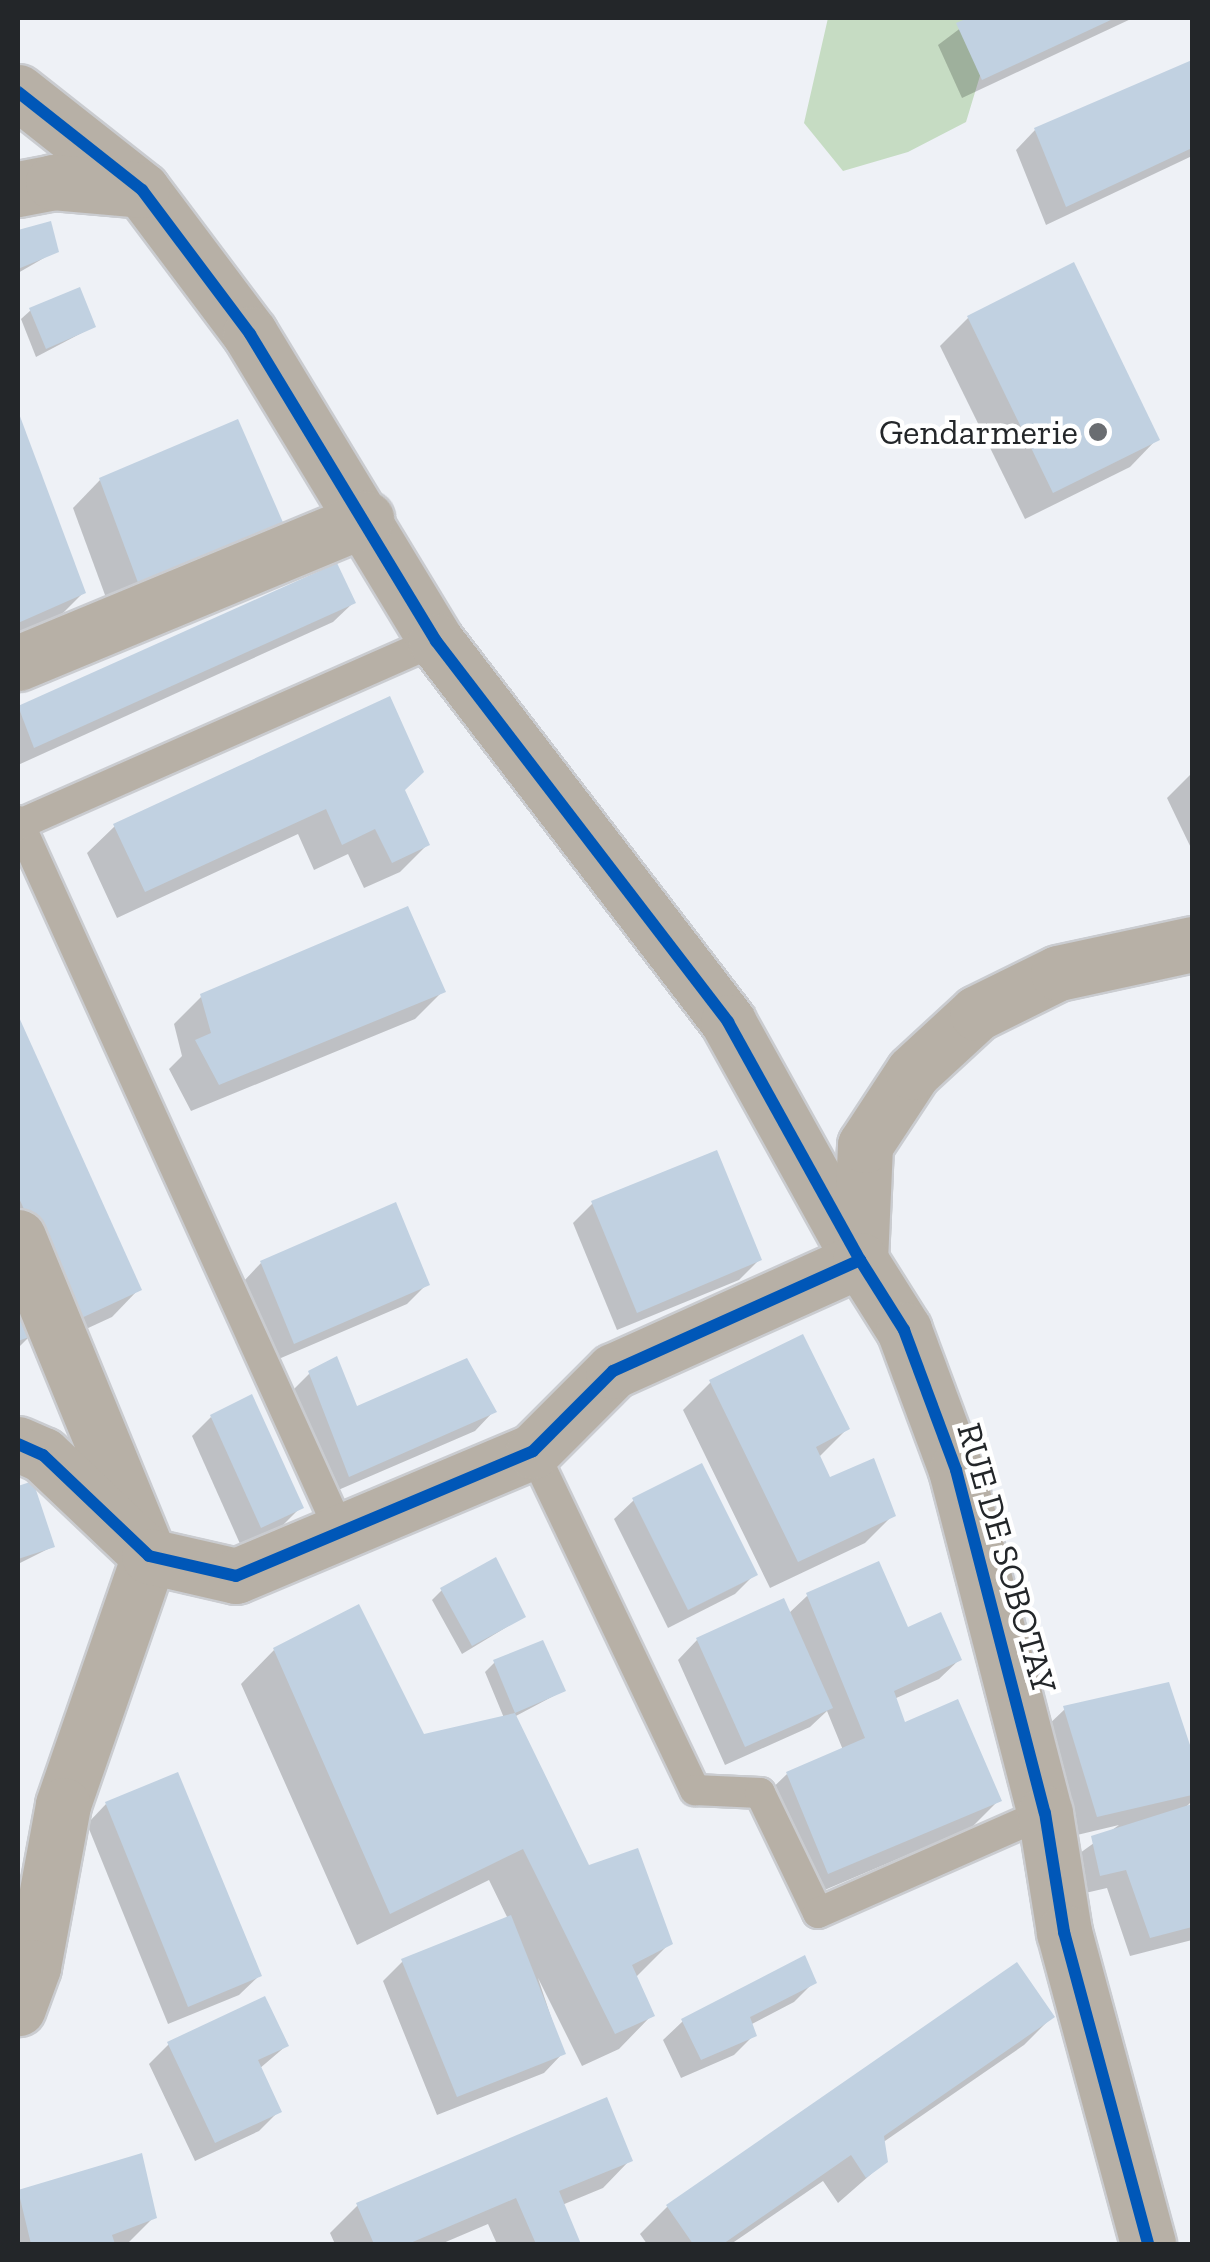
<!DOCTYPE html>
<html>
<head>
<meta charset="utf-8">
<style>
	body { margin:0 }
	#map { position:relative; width:1210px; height:2262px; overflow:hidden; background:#eef1f6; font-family:"Zilla Slab",serif }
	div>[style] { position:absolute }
	.green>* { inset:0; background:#c6dcc3 }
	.shadow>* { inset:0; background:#0003 }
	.building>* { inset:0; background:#c1d1e1 }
	.roads { filter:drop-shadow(2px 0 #caccd0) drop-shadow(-2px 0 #caccd0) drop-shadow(0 2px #caccd0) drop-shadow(0 -2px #caccd0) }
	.service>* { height:30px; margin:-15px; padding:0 15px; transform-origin:15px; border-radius:15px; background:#b7b0a6 }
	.minor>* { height:55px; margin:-27.5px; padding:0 27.5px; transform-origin:27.5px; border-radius:27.5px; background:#b7b0a6 }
	.cycleway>* { height:12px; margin:-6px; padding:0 6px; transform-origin:6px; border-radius:6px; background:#0057b8 }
	.dots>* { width:28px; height:28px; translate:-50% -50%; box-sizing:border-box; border:5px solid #fff; border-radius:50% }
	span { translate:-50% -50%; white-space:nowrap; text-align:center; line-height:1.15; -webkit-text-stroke:9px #fff; paint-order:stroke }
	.poi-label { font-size:35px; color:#232629 }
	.right { translate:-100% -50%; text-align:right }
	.street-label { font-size:35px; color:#232629 }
	.frame { position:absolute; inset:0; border:20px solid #232629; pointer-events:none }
</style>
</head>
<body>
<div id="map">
	<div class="green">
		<i style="clip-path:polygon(828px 18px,1006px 18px,996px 23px,966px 122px,908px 152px,843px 171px,804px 123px)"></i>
	</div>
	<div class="shadow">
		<i style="clip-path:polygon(974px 18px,1133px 18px,962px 98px,938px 45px)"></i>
		<i style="clip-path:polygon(1192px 62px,1192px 156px,1046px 225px,1016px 150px,1035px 130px)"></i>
		<i style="clip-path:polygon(49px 224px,56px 251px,18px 273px,18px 233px)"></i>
		<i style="clip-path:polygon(1073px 266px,1157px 439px,1130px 467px,1025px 519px,940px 346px,968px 318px)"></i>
		<i style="clip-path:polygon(31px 310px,93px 327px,36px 357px,21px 319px)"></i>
		<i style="clip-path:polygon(18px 417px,83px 593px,56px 620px,18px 637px)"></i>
		<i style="clip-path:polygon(100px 480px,282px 526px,112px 614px,73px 508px)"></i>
		<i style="clip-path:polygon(336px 566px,353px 603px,333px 622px,18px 765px,18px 709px)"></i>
		<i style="clip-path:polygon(1192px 773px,1192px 850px,1167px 798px)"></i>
		<i style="clip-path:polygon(402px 789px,427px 845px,400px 872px,364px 888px,348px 854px,314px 870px,298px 834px,117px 918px,87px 853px,115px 826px)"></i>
		<i style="clip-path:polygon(443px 991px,415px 1019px,191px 1111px,169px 1069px,182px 1056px,174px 1024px,202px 996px)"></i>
		<i style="clip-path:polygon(18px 1021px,139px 1289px,112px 1317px,47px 1347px,18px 1283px)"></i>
		<i style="clip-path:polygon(593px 1203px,759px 1260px,739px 1280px,617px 1330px,573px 1223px)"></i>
		<i style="clip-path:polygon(261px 1263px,427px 1284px,407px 1304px,274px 1361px,242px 1283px)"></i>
		<i style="clip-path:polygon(18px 1302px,32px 1334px,18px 1348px)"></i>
		<i style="clip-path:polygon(310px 1373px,356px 1409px,494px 1411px,475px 1431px,329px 1494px,290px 1393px)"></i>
		<i style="clip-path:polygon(711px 1382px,847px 1429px,818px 1458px,829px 1480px,893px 1515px,865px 1543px,770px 1588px,683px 1410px)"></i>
		<i style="clip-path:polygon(211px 1417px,301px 1507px,281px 1527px,241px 1546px,192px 1436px)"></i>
		<i style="clip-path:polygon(32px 1484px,52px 1547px,18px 1564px,18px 1489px)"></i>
		<i style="clip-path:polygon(634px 1500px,755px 1574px,735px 1594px,668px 1628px,614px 1519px)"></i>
		<i style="clip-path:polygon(442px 1590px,523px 1617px,462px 1654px,432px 1600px)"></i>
		<i style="clip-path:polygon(807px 1596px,907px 1630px,959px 1660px,939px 1679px,894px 1699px,903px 1725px,999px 1800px,971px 1828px,801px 1900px,759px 1801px,787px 1774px,843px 1750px,827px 1711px,810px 1727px,725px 1765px,678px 1660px,697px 1640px,788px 1614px)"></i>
		<i style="clip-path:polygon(274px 1650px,423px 1737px,504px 1718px,485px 1672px,495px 1662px,563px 1691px,514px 1717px,588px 1868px,670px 1943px,635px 1978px,652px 2015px,619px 2049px,582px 2066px,538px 1978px,563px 2053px,544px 2073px,437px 2115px,383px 1981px,403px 1961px,508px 1919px,489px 1880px,357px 1945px,241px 1684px)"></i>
		<i style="clip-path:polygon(1168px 1685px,1192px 1759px,1192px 1801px,1184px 1809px,1192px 1807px,1192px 1940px,1130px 1956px,1107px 1888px,1081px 1894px,1073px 1858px,1119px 1825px,1077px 1835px,1045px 1728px,1065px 1709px)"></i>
		<i style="clip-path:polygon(106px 1804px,259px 1976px,239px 1995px,168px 2024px,87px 1824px)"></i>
		<i style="clip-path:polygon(814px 1982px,794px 2002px,750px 2025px,754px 2035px,734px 2055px,681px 2078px,663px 2040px,683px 2021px)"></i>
		<i style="clip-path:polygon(1052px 2017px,1024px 2045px,882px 2143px,886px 2161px,838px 2203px,823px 2181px,731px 2244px,647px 2244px,640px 2234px,667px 2207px)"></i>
		<i style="clip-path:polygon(169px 2044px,286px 2046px,259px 2069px,279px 2111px,259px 2131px,195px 2161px,149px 2064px)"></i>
		<i style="clip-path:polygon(140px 2156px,154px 2217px,127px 2244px,18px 2244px,18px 2192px)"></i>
		<i style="clip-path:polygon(630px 2160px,603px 2188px,562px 2205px,579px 2244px,497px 2244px,488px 2224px,441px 2244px,335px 2244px,330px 2233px,358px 2205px)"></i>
	</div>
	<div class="building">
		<i style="clip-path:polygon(968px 18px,1115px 18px,982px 80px,956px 23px)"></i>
		<i style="clip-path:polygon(1192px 60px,1192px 148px,1066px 207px,1034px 128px)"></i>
		<i style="clip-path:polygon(51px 221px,59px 252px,18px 269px,18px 230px)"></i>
		<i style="clip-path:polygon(1074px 262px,1160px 440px,1053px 493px,967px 316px)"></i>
		<i style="clip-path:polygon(80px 287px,96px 327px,46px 349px,29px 308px)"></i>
		<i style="clip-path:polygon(18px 411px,86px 593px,18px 623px)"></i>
		<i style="clip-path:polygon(238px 419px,285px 527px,140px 588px,99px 478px)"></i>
		<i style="clip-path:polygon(337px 563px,356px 603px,34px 748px,18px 706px)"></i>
		<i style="clip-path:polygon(390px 696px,424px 772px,405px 790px,430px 845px,392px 863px,375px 829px,342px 845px,326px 809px,145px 892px,113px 824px)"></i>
		<i style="clip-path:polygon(408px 906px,446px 992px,219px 1085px,195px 1040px,211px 1033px,200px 994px)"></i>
		<i style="clip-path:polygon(18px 1015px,142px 1290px,75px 1321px,18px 1196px)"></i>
		<i style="clip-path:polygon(717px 1150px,762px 1260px,637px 1313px,591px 1201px)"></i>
		<i style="clip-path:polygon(396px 1202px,430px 1285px,294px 1344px,260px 1261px)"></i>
		<i style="clip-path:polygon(18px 1297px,35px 1335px,18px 1341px)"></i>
		<i style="clip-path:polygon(803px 1334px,850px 1429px,816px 1447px,830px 1477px,874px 1458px,896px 1516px,798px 1562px,709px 1380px)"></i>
		<i style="clip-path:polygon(337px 1356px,357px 1406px,467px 1358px,497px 1412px,349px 1477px,308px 1371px)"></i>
		<i style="clip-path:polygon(252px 1394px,304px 1508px,261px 1528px,210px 1415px)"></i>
		<i style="clip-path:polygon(702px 1463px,758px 1575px,688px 1610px,632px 1498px)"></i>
		<i style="clip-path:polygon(33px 1481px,55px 1547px,18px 1559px,18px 1486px)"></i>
		<i style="clip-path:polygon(496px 1557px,526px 1617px,472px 1646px,440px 1588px)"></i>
		<i style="clip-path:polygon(879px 1561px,908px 1627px,941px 1612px,962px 1660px,894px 1691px,905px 1722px,958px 1699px,1002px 1801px,828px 1874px,786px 1772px,865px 1738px,806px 1593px)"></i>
		<i style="clip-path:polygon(784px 1598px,833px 1708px,745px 1747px,696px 1638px)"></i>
		<i style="clip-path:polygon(359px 1604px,424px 1734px,515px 1713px,589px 1865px,638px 1848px,673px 1944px,632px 1965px,655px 2016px,615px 2034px,523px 1849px,390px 1914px,273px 1648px)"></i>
		<i style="clip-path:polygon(543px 1640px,566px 1691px,515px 1713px,493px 1660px)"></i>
		<i style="clip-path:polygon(1169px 1682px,1192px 1751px,1192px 1795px,1097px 1817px,1063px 1706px)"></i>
		<i style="clip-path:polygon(178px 1772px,262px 1976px,188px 2007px,105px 1802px)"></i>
		<i style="clip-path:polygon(1192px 1804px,1192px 1927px,1150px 1938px,1126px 1870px,1100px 1876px,1091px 1836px)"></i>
		<i style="clip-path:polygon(511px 1915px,566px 2054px,457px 2097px,401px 1959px)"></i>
		<i style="clip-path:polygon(805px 1955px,817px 1983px,750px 2017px,757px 2036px,701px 2060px,681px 2019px)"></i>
		<i style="clip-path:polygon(1017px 1962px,1055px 2017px,884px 2136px,888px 2162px,866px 2178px,851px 2155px,723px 2244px,693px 2244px,666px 2205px)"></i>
		<i style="clip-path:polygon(265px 1996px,289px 2046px,258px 2060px,282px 2112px,215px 2143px,167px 2042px)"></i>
		<i style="clip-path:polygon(607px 2097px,633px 2161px,559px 2191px,581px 2244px,536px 2244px,516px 2198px,408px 2244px,374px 2244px,356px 2203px)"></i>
		<i style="clip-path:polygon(142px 2153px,157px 2218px,112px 2235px,115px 2244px,31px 2244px,18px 2190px)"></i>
	</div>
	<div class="roads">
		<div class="service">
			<i style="left:18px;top:821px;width:777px;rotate:65.61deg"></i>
			<i style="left:18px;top:825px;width:457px;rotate:-23.8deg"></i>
			<i style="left:533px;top:1451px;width:376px;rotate:64.5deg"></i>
			<i style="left:695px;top:1790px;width:65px;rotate:2.6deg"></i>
			<i style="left:760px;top:1793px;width:133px;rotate:64.2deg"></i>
			<i style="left:818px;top:1913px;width:248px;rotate:-23.8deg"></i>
		</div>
		<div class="minor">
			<i style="left:18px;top:92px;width:158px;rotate:38.3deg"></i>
			<i style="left:142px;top:190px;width:180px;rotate:53.1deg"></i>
			<i style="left:250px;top:334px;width:359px;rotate:58.8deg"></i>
			<i style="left:436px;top:641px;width:480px;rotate:52.5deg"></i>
			<i style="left:728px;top:1022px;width:272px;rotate:61deg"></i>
			<i style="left:18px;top:189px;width:36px;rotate:-11deg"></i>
			<i style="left:53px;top:182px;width:89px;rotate:5.1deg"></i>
			<i style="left:18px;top:663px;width:377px;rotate:-22.5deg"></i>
			<i style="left:18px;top:1237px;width:345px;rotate:67.7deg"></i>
			<i style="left:149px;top:1556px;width:263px;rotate:109.1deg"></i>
			<i style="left:63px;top:1805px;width:165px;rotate:100.5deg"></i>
			<i style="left:33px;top:1967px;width:44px;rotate:110.1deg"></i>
			<i style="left:860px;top:1260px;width:115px;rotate:-87.5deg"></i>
			<i style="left:865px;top:1145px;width:87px;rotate:-56.7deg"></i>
			<i style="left:913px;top:1072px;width:87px;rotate:-42.7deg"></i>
			<i style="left:977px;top:1013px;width:90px;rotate:-26.3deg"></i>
			<i style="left:1058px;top:973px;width:137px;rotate:-12.2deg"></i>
			<i style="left:18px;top:1444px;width:27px;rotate:24deg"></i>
			<i style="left:43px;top:1455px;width:146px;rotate:43.6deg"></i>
			<i style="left:149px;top:1556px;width:89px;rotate:12.9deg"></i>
			<i style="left:236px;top:1576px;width:322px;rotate:-22.8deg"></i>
			<i style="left:533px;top:1451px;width:113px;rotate:-45deg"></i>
			<i style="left:613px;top:1371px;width:271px;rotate:-24.2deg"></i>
			<i style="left:860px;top:1260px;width:83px;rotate:57.8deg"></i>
			<i style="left:904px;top:1330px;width:149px;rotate:69.6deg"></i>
			<i style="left:956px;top:1470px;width:354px;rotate:75.5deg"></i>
			<i style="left:1045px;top:1813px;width:121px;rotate:80.9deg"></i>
			<i style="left:1064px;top:1932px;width:323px;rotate:74.9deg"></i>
		</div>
	</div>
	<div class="cycleway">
		<i style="left:18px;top:92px;width:158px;rotate:38.3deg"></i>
		<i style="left:142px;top:190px;width:180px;rotate:53.1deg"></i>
		<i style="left:250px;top:334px;width:359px;rotate:58.8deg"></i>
		<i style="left:436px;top:641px;width:480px;rotate:52.5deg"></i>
		<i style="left:728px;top:1022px;width:272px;rotate:61deg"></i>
		<i style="left:18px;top:1444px;width:27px;rotate:24deg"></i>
		<i style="left:43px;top:1455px;width:146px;rotate:43.6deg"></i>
		<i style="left:149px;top:1556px;width:89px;rotate:12.9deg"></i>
		<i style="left:236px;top:1576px;width:322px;rotate:-22.8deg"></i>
		<i style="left:533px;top:1451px;width:113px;rotate:-45deg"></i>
		<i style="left:613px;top:1371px;width:271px;rotate:-24.2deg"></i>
		<i style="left:860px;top:1260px;width:83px;rotate:57.8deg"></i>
		<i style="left:904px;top:1330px;width:149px;rotate:69.6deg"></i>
		<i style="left:956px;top:1470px;width:354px;rotate:75.5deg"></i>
		<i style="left:1045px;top:1813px;width:121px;rotate:80.9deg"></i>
		<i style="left:1064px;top:1932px;width:323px;rotate:74.9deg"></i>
	</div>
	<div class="dots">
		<i style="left:1098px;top:432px;background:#6a6d71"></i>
	</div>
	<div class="poi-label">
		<span class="right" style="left:1078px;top:432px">Gendarmerie</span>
	</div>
	<div class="street-label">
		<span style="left:1007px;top:1558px;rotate:74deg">RUE DE SOBOTAY</span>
	</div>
	<div class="frame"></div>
</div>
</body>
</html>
